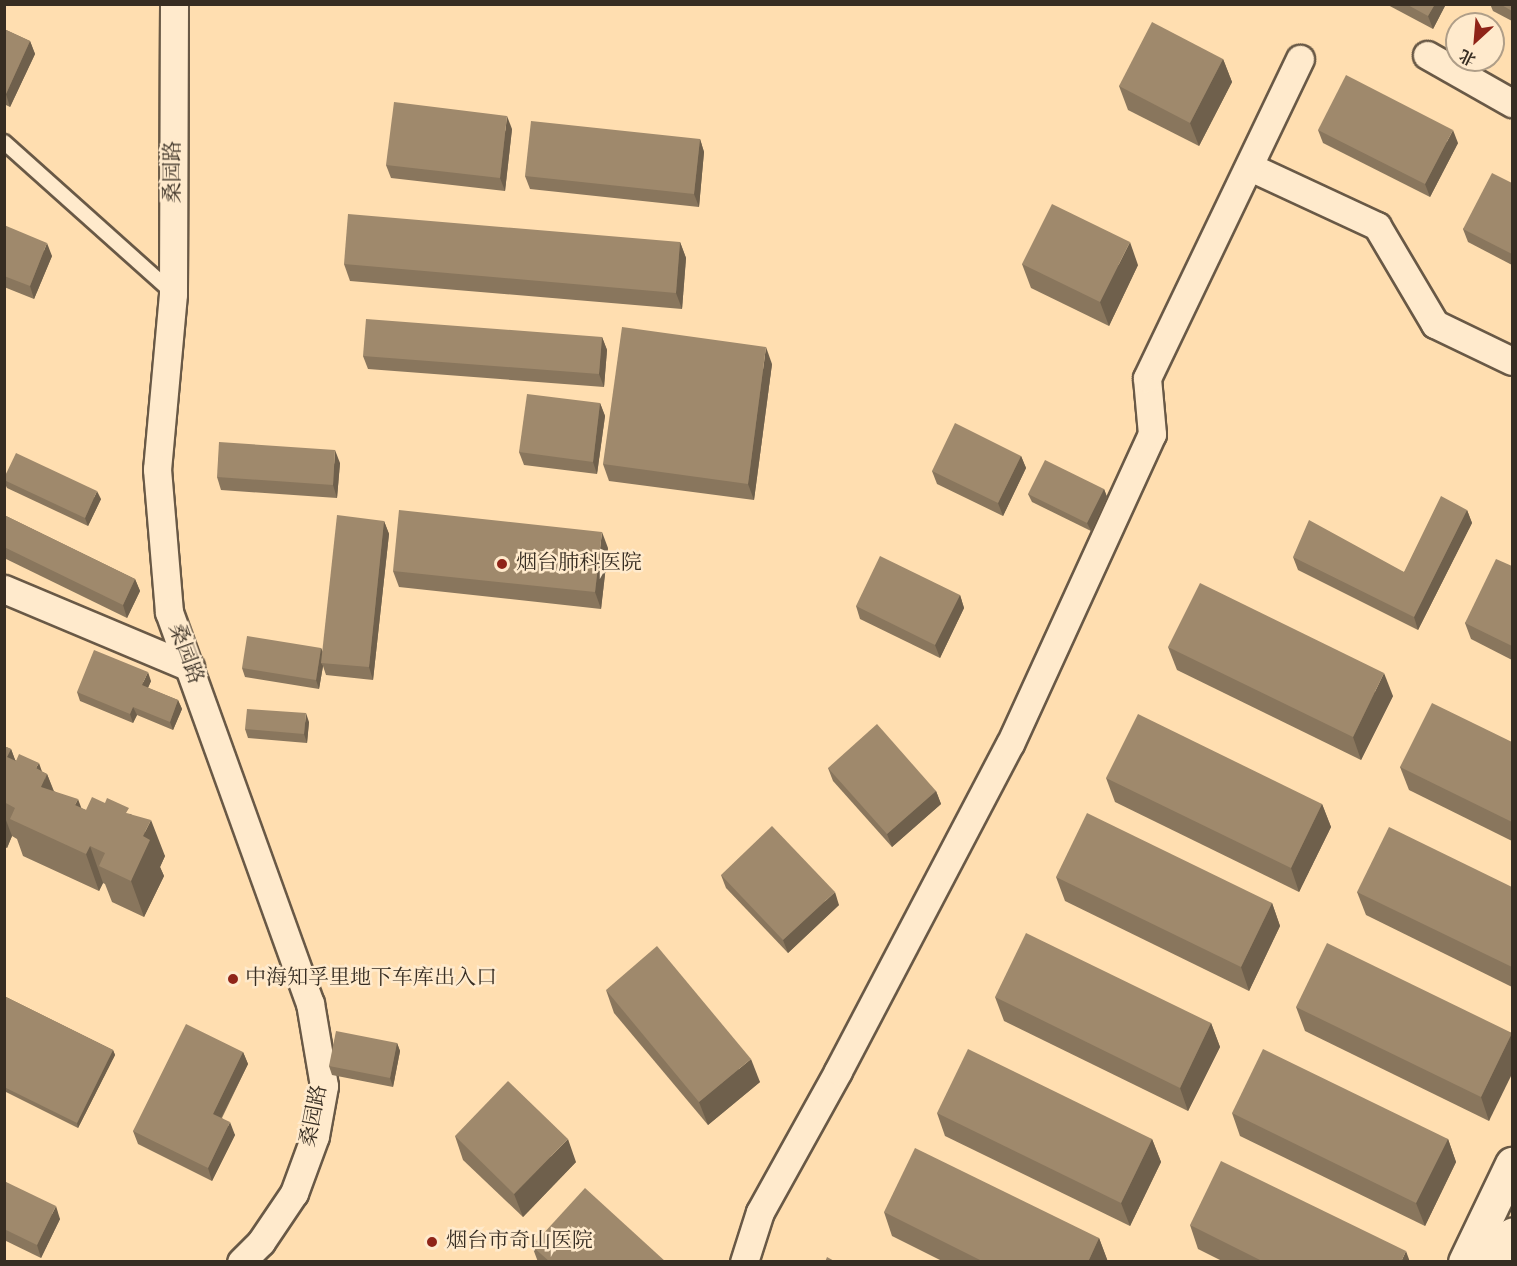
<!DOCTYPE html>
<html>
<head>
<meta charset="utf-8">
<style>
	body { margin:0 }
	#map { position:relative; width:1517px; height:1266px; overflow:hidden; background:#ffdeb0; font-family:"Old Standard TT","Noto Serif SC",serif }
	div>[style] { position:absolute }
	.roads { filter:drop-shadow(2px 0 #695946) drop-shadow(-2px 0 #695946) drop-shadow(0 2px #695946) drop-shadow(0 -2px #695946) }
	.service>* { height:14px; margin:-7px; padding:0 7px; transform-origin:7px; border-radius:7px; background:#ffeacc }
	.minor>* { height:27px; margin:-13.5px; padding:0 13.5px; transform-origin:13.5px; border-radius:13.5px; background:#ffeacc }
	.secondary>* { height:33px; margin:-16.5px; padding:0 16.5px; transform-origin:16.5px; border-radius:16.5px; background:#ffeacc }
	.wall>* { inset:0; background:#89765d }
	.shaded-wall>* { inset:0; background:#6f604c }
	.building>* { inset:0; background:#9f896c }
	.dots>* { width:16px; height:16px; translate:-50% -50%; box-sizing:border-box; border:3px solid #ffeacc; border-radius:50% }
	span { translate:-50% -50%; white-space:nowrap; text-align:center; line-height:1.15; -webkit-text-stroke:5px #ffeacc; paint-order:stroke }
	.street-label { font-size:21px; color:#372d22 }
	.poi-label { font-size:21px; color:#372d22 }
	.left { translate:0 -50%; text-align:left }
	.frame { position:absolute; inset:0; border:6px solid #372d22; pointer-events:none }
	.north { position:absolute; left:1445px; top:12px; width:60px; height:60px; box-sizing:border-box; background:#ffeacc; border:2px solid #af9e88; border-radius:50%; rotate:206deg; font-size:16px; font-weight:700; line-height:24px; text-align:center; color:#372d22 }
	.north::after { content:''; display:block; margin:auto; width:21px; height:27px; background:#8f2418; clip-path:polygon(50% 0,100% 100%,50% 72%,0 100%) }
</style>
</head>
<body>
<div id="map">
	<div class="roads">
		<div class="service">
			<i style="left:4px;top:142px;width:225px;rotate:41.8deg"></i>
		</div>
		<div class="minor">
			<i style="left:174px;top:4px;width:290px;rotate:90.2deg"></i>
			<i style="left:173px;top:294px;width:176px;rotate:95.2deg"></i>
			<i style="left:157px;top:469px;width:144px;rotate:85.2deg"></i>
			<i style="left:169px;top:612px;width:416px;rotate:70.2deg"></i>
			<i style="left:310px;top:1003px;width:84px;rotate:80.4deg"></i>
			<i style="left:324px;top:1086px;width:51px;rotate:100.2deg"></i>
			<i style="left:315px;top:1136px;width:61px;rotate:110.2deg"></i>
			<i style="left:294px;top:1193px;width:59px;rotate:124deg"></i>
			<i style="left:261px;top:1242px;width:28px;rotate:135deg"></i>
			<i style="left:1427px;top:55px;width:98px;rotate:29.5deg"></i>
			<i style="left:1250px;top:167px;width:140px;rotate:24.9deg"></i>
			<i style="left:1377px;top:226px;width:114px;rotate:59.4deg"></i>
			<i style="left:1435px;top:324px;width:85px;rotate:25.7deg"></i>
			<i style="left:4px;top:589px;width:202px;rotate:22.8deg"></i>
			<i style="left:744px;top:1262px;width:52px;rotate:-72.3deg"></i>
			<i style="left:760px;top:1212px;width:161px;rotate:-61deg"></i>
			<i style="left:838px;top:1071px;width:369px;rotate:-62.3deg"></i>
			<i style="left:1010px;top:744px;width:341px;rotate:-65.4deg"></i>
			<i style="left:1152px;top:434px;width:56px;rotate:-95.1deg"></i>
			<i style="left:1147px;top:378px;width:354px;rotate:-64.4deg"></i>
		</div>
		<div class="secondary">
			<i style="left:1465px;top:1262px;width:109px;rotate:-64.4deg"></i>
			<i style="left:1500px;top:1262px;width:30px;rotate:-66deg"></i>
		</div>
	</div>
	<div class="wall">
		<i style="clip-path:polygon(1386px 4px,1446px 4px,1433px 29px)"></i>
		<i style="clip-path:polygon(1490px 4px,1512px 4px,1512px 21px,1493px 11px)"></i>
		<i style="clip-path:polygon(4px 29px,30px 41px,35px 54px,10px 107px,4px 104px)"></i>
		<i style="clip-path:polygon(1223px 59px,1232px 82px,1199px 146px,1128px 110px,1119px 86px)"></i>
		<i style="clip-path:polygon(512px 129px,505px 191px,391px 178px,386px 165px)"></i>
		<i style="clip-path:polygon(1318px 130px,1458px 143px,1430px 197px,1323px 143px)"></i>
		<i style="clip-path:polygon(700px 139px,704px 152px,699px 207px,530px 189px,525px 176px)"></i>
		<i style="clip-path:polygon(1512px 183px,1512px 265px,1468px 242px,1463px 229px)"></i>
		<i style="clip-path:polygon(4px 225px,52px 256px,34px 299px,4px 287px)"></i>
		<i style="clip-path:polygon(680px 242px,686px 258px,682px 309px,350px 281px,344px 264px)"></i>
		<i style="clip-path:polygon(1022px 264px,1138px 265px,1109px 326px,1031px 288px)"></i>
		<i style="clip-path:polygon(602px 337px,607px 350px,604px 387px,368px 369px,363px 356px)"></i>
		<i style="clip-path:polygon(772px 364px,754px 500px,609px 481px,603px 464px)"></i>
		<i style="clip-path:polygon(600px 403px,605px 416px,597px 474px,524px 465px,519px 452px)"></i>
		<i style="clip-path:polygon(1021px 456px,1026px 468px,1003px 516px,937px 484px,932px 471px)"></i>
		<i style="clip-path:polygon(340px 463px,337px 498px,221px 490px,217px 477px)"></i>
		<i style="clip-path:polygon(4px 478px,101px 499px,88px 526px,7px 488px,4px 482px)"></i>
		<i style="clip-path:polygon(1104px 489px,1107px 497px,1091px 531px,1032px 502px,1028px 494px)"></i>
		<i style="clip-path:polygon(1467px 510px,1472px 523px,1418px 630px,1298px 570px,1293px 557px,1404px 572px)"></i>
		<i style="clip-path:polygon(4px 515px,135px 579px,140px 591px,127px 618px,4px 558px)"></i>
		<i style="clip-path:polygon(384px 521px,389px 534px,373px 680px,326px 675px,323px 666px,319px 689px,245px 677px,242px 668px,321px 648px,323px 652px)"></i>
		<i style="clip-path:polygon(608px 548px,601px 609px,399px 587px,393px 571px)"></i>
		<i style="clip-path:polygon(1512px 566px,1512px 660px,1471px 639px,1465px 623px)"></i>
		<i style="clip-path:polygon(960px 595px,964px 608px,940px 658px,860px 619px,856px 606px)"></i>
		<i style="clip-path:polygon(1168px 647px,1393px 696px,1361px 760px,1177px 670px)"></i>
		<i style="clip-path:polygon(151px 681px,148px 688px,178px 700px,182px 709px,173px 730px,137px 715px,133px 723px,80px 701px,77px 692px)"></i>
		<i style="clip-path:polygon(309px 722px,307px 743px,248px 738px,245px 729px)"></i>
		<i style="clip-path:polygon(1512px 742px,1512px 841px,1409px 790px,1400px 767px)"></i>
		<i style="clip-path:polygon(4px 746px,11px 749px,15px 760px,47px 774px,54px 791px,81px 808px,86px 810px,131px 814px,165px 856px,160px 867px,164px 876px,144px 917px,112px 902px,105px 884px,103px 883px,99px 891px,23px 856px,17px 839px,12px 836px,7px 848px,4px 847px)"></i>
		<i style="clip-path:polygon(828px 768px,936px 791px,941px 804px,892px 847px,833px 781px)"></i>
		<i style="clip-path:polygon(1106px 778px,1322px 804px,1331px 827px,1299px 892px,1115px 802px)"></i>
		<i style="clip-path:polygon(721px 875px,839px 905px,788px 953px,726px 888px)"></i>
		<i style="clip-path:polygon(1056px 877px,1272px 903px,1280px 926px,1249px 991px,1065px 901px)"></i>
		<i style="clip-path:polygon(1512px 887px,1512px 987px,1366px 915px,1357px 892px)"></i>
		<i style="clip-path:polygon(606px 990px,760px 1082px,708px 1125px,614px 1013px)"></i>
		<i style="clip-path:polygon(4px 996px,113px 1050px,115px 1055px,78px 1128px,4px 1091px)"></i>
		<i style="clip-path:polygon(995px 997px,1211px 1023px,1220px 1047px,1188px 1111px,1004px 1021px)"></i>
		<i style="clip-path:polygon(1296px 1007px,1512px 1033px,1489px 1121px,1305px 1031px)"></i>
		<i style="clip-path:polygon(397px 1043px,400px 1051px,393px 1087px,332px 1075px,329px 1066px)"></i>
		<i style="clip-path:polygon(243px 1052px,248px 1064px,222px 1118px,235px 1135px,212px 1181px,138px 1144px,133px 1131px)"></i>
		<i style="clip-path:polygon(937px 1113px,1152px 1139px,1161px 1162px,1130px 1226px,945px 1136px)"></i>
		<i style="clip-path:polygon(1232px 1113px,1448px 1139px,1456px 1162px,1425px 1226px,1240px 1136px)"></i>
		<i style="clip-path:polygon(455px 1136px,576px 1162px,523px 1217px,463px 1160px)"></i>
		<i style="clip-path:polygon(4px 1181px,60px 1219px,41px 1258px,4px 1240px)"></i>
		<i style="clip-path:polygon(884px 1212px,1099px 1238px,1108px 1262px,944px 1262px,892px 1236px)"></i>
		<i style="clip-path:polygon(1190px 1225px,1410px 1262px,1224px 1262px,1198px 1249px)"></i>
		<i style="clip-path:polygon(532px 1246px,666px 1262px,538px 1262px)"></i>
	</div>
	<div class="shaded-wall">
		<i style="clip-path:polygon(1435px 4px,1446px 4px,1433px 29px,1428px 16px)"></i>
		<i style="clip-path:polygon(30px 41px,35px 54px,10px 107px,6px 94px)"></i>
		<i style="clip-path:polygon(1223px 59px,1232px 82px,1199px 146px,1190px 123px)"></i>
		<i style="clip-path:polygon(507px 116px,512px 129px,505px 191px,500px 178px)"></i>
		<i style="clip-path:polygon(1453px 130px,1458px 143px,1430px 197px,1425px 184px)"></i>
		<i style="clip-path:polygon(700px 139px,704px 152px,699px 207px,694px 194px)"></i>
		<i style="clip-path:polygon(680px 242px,686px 258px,682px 309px,676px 293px)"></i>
		<i style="clip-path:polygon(1130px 242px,1138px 265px,1109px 326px,1100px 302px)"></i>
		<i style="clip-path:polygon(47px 243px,52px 256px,34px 299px,30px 286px)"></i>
		<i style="clip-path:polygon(602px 337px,607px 350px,604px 387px,599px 374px)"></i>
		<i style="clip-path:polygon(766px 347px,772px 364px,754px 500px,748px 484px)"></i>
		<i style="clip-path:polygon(600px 403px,605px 416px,597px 474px,593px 462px)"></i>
		<i style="clip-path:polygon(335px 450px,340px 463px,337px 498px,333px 485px)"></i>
		<i style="clip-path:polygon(1021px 456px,1026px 468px,1003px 516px,998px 503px)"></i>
		<i style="clip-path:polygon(1104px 489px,1107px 497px,1091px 531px,1087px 523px)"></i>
		<i style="clip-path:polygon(97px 491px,101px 499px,88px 526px,85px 518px)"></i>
		<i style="clip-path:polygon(1467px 510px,1472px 523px,1418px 630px,1414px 617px)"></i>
		<i style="clip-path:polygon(384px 521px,389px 534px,373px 680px,369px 667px)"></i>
		<i style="clip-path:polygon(602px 532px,608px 548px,601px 609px,595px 592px)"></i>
		<i style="clip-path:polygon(135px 579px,140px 591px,127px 618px,123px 605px)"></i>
		<i style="clip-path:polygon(960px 595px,964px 608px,940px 658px,935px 645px)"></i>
		<i style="clip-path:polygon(321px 648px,324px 656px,321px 663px,323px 666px,319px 689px,316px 680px)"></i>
		<i style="clip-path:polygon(148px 672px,151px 681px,145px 694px,142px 685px)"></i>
		<i style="clip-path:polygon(1384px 673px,1393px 696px,1361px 760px,1353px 737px)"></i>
		<i style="clip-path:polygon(178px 700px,182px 709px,173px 730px,170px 722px)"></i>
		<i style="clip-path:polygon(133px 707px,137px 715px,133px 723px,130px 714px)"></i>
		<i style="clip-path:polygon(306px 713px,309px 722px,307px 743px,304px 734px)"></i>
		<i style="clip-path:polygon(11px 749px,25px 786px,7px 757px)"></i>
		<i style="clip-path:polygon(39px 763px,45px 780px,47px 774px,61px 811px,41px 787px,36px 768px)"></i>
		<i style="clip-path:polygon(936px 791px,941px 804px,892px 847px,887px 834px)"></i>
		<i style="clip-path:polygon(78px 799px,92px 836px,75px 805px)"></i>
		<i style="clip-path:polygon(1322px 804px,1331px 827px,1299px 892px,1291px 868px)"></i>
		<i style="clip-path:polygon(4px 815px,12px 836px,7px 848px,4px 841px)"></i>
		<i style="clip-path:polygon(151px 820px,165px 856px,160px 867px,164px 876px,144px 917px,131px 881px,143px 836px)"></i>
		<i style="clip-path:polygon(90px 846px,103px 883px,99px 891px,86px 854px)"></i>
		<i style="clip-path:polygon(835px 892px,839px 905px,788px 953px,783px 940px)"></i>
		<i style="clip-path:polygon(1272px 903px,1280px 926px,1249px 991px,1241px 967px)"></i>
		<i style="clip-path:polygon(1211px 1023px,1220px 1047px,1188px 1111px,1180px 1088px)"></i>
		<i style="clip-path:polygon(1512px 1033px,1512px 1074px,1489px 1121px,1481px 1097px)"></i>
		<i style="clip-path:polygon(397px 1043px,400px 1051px,393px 1087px,390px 1078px)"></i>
		<i style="clip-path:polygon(113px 1050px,115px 1055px,78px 1128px,77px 1123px)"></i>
		<i style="clip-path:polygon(243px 1052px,248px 1064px,217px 1126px,213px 1114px)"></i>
		<i style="clip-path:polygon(751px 1059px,760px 1082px,708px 1125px,699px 1102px)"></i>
		<i style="clip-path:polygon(230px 1122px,235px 1135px,212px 1181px,208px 1168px)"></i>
		<i style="clip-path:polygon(568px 1139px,576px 1162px,523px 1217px,514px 1194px)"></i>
		<i style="clip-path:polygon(1152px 1139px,1161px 1162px,1130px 1226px,1121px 1203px)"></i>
		<i style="clip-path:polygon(1448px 1139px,1456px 1162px,1425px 1226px,1416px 1203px)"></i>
		<i style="clip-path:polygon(56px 1206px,60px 1219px,41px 1258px,37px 1245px)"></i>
		<i style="clip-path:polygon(1099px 1238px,1108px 1262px,1088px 1262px)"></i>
		<i style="clip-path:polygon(1406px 1251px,1410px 1262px,1401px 1262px)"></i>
	</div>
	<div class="building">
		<i style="clip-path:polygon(1406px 4px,1435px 4px,1428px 16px)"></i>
		<i style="clip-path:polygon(1500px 4px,1512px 4px,1512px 11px)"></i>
		<i style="clip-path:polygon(1152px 22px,1223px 59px,1190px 123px,1119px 86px)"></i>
		<i style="clip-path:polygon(4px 29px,30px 41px,6px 94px,4px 94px)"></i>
		<i style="clip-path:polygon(1346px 75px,1453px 130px,1425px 184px,1318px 130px)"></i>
		<i style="clip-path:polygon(394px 102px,507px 116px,500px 178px,386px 165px)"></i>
		<i style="clip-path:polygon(531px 121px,700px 139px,694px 194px,525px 176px)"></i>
		<i style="clip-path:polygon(1492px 173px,1512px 183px,1512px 254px,1463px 229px)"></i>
		<i style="clip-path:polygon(1052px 204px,1130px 242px,1100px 302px,1022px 264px)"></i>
		<i style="clip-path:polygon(348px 214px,680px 242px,676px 293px,344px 264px)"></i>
		<i style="clip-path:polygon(4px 225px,47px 243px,30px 286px,4px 276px)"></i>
		<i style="clip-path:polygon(366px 319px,602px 337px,599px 374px,363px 356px)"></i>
		<i style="clip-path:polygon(622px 327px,766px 347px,748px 484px,603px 464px)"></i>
		<i style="clip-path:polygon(527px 394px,600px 403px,593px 462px,519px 452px)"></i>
		<i style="clip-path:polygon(955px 423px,1021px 456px,998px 503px,932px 471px)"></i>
		<i style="clip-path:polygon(219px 442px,335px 450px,333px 485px,217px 477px)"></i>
		<i style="clip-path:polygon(16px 453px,97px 491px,85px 518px,4px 480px,4px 478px)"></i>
		<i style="clip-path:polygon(1045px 460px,1104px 489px,1087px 523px,1028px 494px)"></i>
		<i style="clip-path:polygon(1441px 496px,1467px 510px,1414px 617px,1293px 557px,1309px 520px,1404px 572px)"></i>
		<i style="clip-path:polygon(399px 510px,602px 532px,595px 592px,393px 571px)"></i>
		<i style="clip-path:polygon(4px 515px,135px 579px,123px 605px,4px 547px)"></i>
		<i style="clip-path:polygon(337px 515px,384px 521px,369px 667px,321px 663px)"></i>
		<i style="clip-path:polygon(880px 556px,960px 595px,935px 645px,856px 606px)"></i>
		<i style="clip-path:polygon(1496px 559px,1512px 566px,1512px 646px,1465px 623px)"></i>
		<i style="clip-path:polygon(1200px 583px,1384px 673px,1353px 737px,1168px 647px)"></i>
		<i style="clip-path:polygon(247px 636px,321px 648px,316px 680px,242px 668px)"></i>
		<i style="clip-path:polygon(94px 650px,148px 672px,142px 685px,178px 700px,170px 722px,133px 707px,130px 714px,77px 692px)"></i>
		<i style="clip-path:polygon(1432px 703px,1512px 742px,1512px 822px,1400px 767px)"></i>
		<i style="clip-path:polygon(247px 709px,306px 713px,304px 734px,245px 729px)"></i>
		<i style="clip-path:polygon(1138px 714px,1322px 804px,1291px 868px,1106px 778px)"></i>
		<i style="clip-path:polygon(877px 724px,936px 791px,887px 834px,828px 768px)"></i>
		<i style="clip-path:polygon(4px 746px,11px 749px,7px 757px,16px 761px,19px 754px,39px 763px,36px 768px,47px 774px,41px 787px,78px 799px,75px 805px,86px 810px,92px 797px,105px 803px,107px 798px,129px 808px,126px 813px,151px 820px,143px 836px,150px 840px,131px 881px,99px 866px,105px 853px,90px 846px,86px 854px,10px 819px,15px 808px,4px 802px)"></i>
		<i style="clip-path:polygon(1087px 813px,1272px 903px,1241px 967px,1056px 877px)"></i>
		<i style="clip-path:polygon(772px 826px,835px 892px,783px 940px,721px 875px)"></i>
		<i style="clip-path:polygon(1389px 827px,1512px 887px,1512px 967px,1357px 892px)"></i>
		<i style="clip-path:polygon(1026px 933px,1211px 1023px,1180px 1088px,995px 997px)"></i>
		<i style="clip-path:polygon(1327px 943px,1512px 1033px,1481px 1097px,1296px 1007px)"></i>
		<i style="clip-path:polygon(657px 946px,751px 1059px,699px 1102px,606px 990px)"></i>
		<i style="clip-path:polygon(4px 996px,113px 1050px,77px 1123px,4px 1087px)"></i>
		<i style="clip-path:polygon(186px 1024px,243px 1052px,213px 1114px,230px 1122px,208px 1168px,133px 1131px)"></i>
		<i style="clip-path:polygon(336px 1031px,397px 1043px,390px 1078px,329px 1066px)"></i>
		<i style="clip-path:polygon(968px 1049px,1152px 1139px,1121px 1203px,937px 1113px)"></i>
		<i style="clip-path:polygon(1263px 1049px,1448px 1139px,1416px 1203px,1232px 1113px)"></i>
		<i style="clip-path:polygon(508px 1081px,568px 1139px,514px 1194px,455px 1136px)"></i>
		<i style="clip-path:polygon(915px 1148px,1099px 1238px,1088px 1262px,984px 1262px,884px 1212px)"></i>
		<i style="clip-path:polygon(1221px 1161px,1406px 1251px,1401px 1262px,1264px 1262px,1190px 1225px)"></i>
		<i style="clip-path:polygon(4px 1181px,56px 1206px,37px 1245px,4px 1229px)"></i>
		<i style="clip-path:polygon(585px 1188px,666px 1262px,550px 1262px,532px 1246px)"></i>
		<i style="clip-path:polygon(827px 1257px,836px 1262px,825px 1262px)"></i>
	</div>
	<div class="dots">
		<i style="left:502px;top:564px;background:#8f2418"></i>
		<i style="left:233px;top:979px;background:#8f2418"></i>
		<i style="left:432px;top:1242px;background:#8f2418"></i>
	</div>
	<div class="street-label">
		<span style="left:174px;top:172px;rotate:-90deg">桑园路</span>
		<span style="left:185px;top:654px;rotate:70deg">桑园路</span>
		<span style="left:315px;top:1116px;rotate:-79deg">桑园路</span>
	</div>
	<div class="poi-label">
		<span class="left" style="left:516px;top:564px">烟台肺科医院</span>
		<span class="left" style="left:245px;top:979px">中海知孚里地下车库出入口</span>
		<span class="left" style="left:446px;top:1242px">烟台市奇山医院</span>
	</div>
	<div class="frame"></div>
	<div class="north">北</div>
</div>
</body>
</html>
